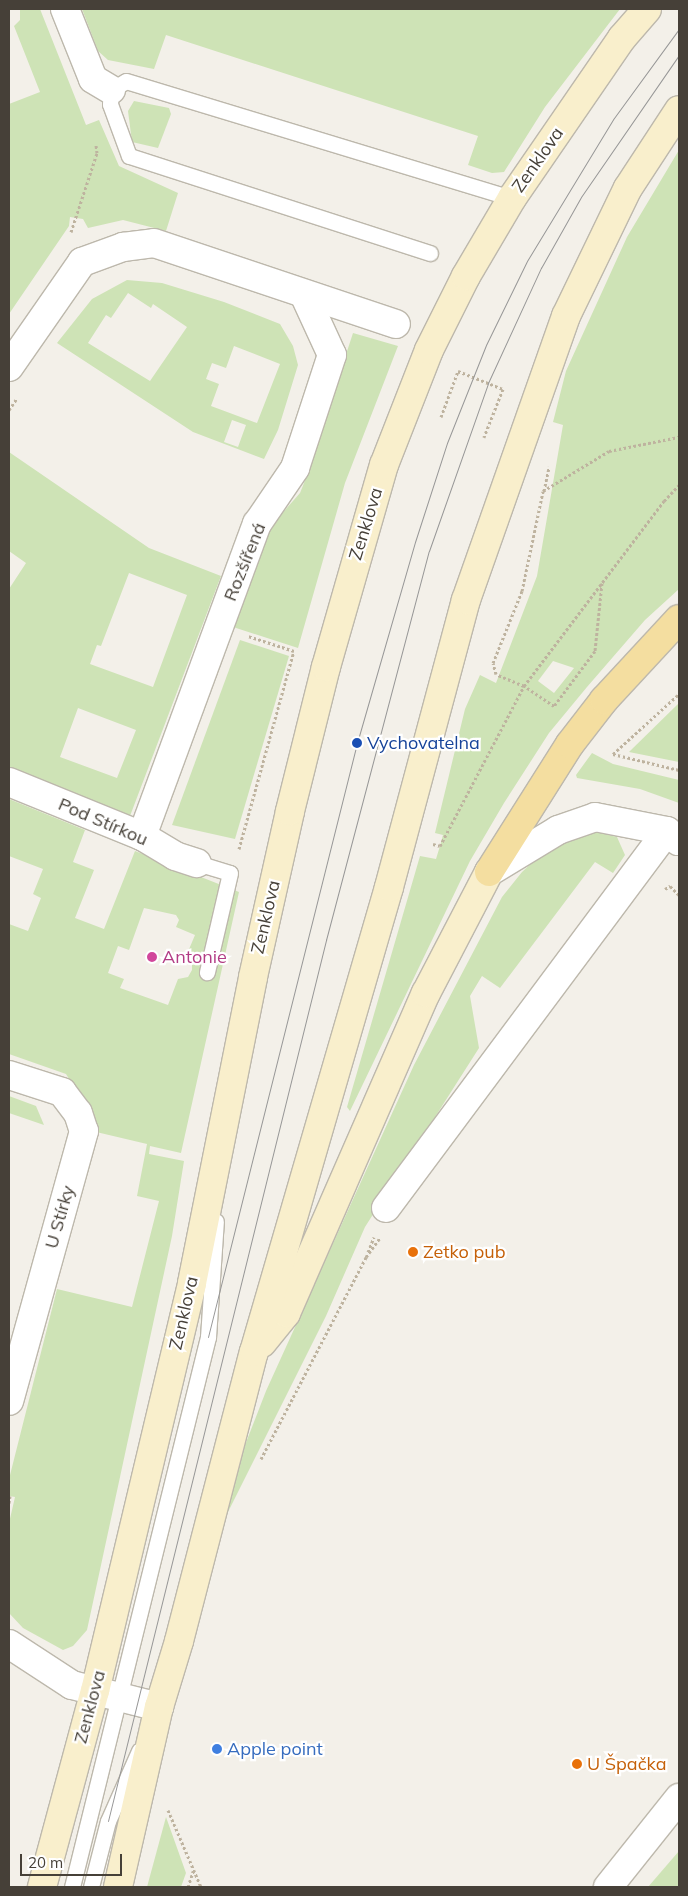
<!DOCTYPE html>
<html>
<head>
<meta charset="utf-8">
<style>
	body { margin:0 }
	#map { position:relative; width:688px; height:1896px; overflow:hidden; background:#f3f0e9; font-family:Mulish,sans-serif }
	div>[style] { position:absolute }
	.green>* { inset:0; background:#cee3b6 }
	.path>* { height:3px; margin-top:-1.5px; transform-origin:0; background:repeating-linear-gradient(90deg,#beb39f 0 2.5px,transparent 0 5px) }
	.roads { filter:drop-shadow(1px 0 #bdb8ac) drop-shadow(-1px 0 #bdb8ac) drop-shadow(0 1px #bdb8ac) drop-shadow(0 -1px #bdb8ac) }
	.lane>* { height:15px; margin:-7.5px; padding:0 7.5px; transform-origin:7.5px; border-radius:7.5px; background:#fff }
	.street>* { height:28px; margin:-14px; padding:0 14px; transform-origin:14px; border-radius:14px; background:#fff }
	.secondary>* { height:28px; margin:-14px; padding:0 14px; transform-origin:14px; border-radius:14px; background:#f9efcc }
	.primary>* { height:28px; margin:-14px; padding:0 14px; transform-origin:14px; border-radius:14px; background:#f4dea0 }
	.tram>* { height:1px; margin:-0.5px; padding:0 0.5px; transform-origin:0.5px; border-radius:0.5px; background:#979797 }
	.dots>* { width:14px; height:14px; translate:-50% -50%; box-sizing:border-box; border:2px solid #fff; border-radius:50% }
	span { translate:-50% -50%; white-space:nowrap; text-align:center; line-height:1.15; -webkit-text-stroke:4.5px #fff; paint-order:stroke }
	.street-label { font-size:18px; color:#464038 }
	.transit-label { font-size:18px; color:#164399 }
	.left { translate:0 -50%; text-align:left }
	.hotel-label { font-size:18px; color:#b23c85 }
	.food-label { font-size:18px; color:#c56008 }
	.shop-label { font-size:18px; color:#366cbe }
	.frame { position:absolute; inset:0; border:10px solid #464038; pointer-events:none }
	.scale { position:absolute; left:20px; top:1854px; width:102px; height:22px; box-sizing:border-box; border:2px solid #464038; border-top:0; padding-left:6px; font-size:15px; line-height:18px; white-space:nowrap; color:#464038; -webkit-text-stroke:4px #fff; paint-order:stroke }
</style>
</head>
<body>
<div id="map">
	<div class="green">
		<i style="clip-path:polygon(20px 9px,40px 9px,86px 125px,99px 120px,119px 166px,178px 193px,166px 231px,123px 220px,88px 228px,83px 219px,70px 217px,69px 226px,9px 314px,9px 104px,40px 92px,14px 26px,20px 20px)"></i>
		<i style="clip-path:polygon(82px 9px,620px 9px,545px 107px,504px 172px,492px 173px,468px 165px,478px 136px,166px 35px,154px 69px,108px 60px,98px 51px)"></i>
		<i style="clip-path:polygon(134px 101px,169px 108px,171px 114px,158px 148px,132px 142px,128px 111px)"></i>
		<i style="clip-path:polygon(evenodd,679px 150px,679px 589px,645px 620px,587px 687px,549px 733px,504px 803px,470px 861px,350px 1111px,347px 1107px,420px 856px,436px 859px,440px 846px,443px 835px,435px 833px,465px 709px,480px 675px,496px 683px,537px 576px,563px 425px,553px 422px,566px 371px,627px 237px,679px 150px,553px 661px,574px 668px,554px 693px,538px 681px,553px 661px)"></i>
		<i style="clip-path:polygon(evenodd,127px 280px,162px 283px,224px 302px,280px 324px,293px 346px,298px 365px,278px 430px,264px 459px,193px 432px,57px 343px,92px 299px,127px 280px,128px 293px,151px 308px,153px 304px,187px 327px,150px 381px,88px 343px,106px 315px,111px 318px,128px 293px,127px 280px,234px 346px,280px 364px,257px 423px,211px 406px,219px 384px,206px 379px,212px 363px,226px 368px,234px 346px,127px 280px,232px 420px,246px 425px,238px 447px,224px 442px,232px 420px)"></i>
		<i style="clip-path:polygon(353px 333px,398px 346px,345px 483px,298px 648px,230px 626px,264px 534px,300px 493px,304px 483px)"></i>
		<i style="clip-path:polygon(evenodd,9px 452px,149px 548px,221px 576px,130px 816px,9px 768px,9px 589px,26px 563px,9px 551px,9px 452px,129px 573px,187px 595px,153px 687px,90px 664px,97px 645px,101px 646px,129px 573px,9px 452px,78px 708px,136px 730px,117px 778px,60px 757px,78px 708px)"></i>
		<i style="clip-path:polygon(240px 640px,289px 656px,235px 839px,172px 825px)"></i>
		<i style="clip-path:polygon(679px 703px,679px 762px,629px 752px)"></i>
		<i style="clip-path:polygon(592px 753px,613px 764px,679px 780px,679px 803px,640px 789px,577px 778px,576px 775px)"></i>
		<i style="clip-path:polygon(evenodd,9px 799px,85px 830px,73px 862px,94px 870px,75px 918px,104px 929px,135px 851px,239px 892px,181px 1153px,150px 1146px,149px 1154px,184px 1161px,172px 1236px,87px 1630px,73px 1646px,63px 1650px,23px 1628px,9px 1613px,9px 1523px,15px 1497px,9px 1496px,9px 1479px,57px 1289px,132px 1307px,159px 1201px,137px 1196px,147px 1144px,92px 1131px,91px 1115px,66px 1074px,9px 1054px,9px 924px,28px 931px,41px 898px,33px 894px,43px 869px,9px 856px,9px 799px,144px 908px,176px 915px,179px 920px,176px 927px,195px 935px,187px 954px,192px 960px,192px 970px,188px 977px,178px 979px,168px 1005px,120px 988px,124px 979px,108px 973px,118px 946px,129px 950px,144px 908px)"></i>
		<i style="clip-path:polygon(592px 831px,617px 837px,625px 855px,613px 873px,595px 862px,500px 988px,482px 976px,470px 996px,479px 1048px,365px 1227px,326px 1316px,224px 1520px,240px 1458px,266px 1391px,414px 1065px,502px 897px,522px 872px,549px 847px)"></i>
		<i style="clip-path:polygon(9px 1096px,36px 1106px,44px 1125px,9px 1113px)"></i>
		<i style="clip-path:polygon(166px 1817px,186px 1873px,181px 1887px,147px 1887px)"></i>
		<i style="clip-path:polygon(679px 1851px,679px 1887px,648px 1887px)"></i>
	</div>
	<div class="path">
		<i style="left:71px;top:232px;width:83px;rotate:-71.8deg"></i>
		<i style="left:97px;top:153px;width:8px;rotate:-97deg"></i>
		<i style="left:9px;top:410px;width:14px;rotate:-56deg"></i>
		<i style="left:441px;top:417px;width:49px;rotate:-69.7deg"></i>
		<i style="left:458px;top:371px;width:48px;rotate:21.8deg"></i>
		<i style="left:503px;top:389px;width:52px;rotate:111.6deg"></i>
		<i style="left:544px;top:491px;width:25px;rotate:-78deg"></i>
		<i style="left:602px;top:583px;width:68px;rotate:95.9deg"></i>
		<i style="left:595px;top:651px;width:69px;rotate:126.7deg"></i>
		<i style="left:554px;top:706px;width:36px;rotate:-146deg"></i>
		<i style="left:524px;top:686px;width:30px;rotate:-157deg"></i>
		<i style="left:496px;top:674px;width:11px;rotate:-105deg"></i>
		<i style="left:493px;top:663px;width:78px;rotate:-68.1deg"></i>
		<i style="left:522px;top:591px;width:102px;rotate:-78.1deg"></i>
		<i style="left:543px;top:491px;width:77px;rotate:-31.2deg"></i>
		<i style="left:609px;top:451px;width:71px;rotate:-11.3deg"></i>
		<i style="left:613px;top:754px;width:89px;rotate:-42.3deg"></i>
		<i style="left:613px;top:754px;width:68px;rotate:13.6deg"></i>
		<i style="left:433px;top:844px;width:7px;rotate:16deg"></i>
		<i style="left:440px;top:846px;width:181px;rotate:-62.3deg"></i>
		<i style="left:524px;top:686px;width:232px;rotate:-52.9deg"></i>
		<i style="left:664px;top:501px;width:22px;rotate:-47deg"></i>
		<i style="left:239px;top:849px;width:205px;rotate:-74.5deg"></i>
		<i style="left:294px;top:651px;width:48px;rotate:-161.9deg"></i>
		<i style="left:665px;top:889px;width:6px;rotate:-31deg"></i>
		<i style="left:670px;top:886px;width:13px;rotate:45deg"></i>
		<i style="left:368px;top:1252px;width:16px;rotate:-68deg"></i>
		<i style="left:261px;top:1459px;width:228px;rotate:-62.5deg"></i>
		<i style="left:366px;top:1257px;width:24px;rotate:-54deg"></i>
		<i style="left:9px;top:1503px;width:7px;rotate:-82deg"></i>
		<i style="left:168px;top:1810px;width:84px;rotate:66.8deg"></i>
		<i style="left:188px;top:1887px;width:19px;rotate:-72deg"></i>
	</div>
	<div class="roads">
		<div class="lane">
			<i style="left:430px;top:253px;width:316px;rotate:-162.1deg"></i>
			<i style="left:129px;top:156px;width:55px;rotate:-110.1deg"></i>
			<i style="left:110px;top:104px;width:14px;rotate:-86deg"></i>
			<i style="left:111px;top:90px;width:17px;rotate:-31deg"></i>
			<i style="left:126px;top:81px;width:403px;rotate:16.9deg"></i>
			<i style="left:197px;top:863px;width:34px;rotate:17deg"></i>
			<i style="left:230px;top:873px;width:102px;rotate:103.1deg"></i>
			<i style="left:72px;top:1887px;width:567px;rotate:-76.11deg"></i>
			<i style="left:208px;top:1337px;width:116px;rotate:-86.1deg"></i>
			<i style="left:91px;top:1887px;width:68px;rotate:-75.6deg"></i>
			<i style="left:108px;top:1821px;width:77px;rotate:-66.1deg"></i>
		</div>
		<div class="street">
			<i style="left:65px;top:9px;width:75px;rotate:68.2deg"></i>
			<i style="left:93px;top:79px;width:21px;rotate:31deg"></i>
			<i style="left:9px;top:367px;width:128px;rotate:-55.2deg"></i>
			<i style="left:82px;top:262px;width:44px;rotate:-20.1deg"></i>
			<i style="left:123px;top:247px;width:31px;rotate:-7deg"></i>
			<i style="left:154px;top:243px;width:255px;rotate:18.5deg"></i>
			<i style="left:9px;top:782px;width:144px;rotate:22.1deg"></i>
			<i style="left:142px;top:836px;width:39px;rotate:31deg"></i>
			<i style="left:175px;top:856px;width:23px;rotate:18deg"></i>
			<i style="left:142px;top:836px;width:333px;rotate:-69.8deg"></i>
			<i style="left:257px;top:524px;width:68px;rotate:-55.8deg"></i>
			<i style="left:295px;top:468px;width:119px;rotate:-71.9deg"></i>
			<i style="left:332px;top:355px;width:67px;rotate:-114.7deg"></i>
			<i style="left:489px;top:872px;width:81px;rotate:-31.3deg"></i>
			<i style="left:558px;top:830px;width:39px;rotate:-19deg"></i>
			<i style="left:595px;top:817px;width:73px;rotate:11deg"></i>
			<i style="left:667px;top:831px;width:15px;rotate:42deg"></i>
			<i style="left:9px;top:1075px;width:56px;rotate:17.8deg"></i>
			<i style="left:62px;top:1092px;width:26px;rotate:53deg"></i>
			<i style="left:78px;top:1113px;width:19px;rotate:72deg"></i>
			<i style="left:84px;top:1131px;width:280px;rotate:105.5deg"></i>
			<i style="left:386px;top:1208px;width:470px;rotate:-53.3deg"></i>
			<i style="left:9px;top:1644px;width:75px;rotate:33.1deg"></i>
			<i style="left:72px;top:1685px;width:90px;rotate:14.2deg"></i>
			<i style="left:608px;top:1887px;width:114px;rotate:-51.4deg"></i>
		</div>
		<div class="secondary">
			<i style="left:262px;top:1343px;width:38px;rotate:-51deg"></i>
			<i style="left:286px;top:1313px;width:349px;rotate:-66.4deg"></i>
			<i style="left:426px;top:993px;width:136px;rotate:-62.5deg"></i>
			<i style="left:42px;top:1887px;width:203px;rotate:-74.9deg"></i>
			<i style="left:95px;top:1691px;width:419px;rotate:-76.6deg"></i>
			<i style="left:192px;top:1283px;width:312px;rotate:-78.7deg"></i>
			<i style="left:253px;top:977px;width:170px;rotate:-77.4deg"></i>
			<i style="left:290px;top:811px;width:148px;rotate:-76deg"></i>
			<i style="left:326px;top:667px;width:210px;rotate:-74deg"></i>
			<i style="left:384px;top:465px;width:123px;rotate:-68.6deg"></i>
			<i style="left:429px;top:350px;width:83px;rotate:-63.4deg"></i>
			<i style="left:466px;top:276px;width:91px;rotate:-59.5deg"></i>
			<i style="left:512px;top:198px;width:194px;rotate:-55.5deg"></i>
			<i style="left:622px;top:38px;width:38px;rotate:-49deg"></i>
			<i style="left:118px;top:1887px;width:185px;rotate:-77.2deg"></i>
			<i style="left:159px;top:1707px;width:69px;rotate:-73.1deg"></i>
			<i style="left:179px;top:1641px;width:299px;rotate:-75.5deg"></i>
			<i style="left:254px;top:1352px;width:484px;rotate:-73.8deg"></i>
			<i style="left:389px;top:887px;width:297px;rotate:-75deg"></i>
			<i style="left:466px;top:600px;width:301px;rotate:-70.6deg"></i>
			<i style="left:566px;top:316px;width:142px;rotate:-64.2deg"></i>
			<i style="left:628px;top:188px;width:93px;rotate:-56.8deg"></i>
		</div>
		<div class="primary">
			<i style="left:489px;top:872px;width:151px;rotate:-57.7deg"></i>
			<i style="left:570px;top:744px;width:56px;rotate:-52.3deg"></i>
			<i style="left:604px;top:700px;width:110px;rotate:-47.2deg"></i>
		</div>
	</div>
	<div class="tram">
		<i style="left:208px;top:1337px;width:612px;rotate:-75.92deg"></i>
		<i style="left:357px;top:743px;width:209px;rotate:-73.9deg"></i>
		<i style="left:415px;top:542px;width:104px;rotate:-72.1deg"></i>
		<i style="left:447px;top:443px;width:105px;rotate:-68.3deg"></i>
		<i style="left:486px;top:345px;width:93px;rotate:-64deg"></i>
		<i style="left:527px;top:261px;width:167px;rotate:-58.7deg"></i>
		<i style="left:614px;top:118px;width:110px;rotate:-53.9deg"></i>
		<i style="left:108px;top:1821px;width:908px;rotate:-76.1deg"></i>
		<i style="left:326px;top:940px;width:402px;rotate:-75.2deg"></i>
		<i style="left:429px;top:551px;width:178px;rotate:-70.6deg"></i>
		<i style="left:488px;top:383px;width:127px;rotate:-65.3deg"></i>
		<i style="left:541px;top:268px;width:81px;rotate:-60.6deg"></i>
		<i style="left:581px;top:197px;width:173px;rotate:-55.4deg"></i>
	</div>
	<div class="dots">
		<i style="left:357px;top:743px;background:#1a4fb4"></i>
		<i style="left:152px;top:957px;background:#d1479c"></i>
		<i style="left:413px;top:1252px;background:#e8710a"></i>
		<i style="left:217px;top:1749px;background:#3f7fe0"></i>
		<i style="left:577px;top:1764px;background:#e8710a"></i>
	</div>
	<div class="street-label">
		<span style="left:538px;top:160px;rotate:-55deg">Zenklova</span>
		<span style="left:366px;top:524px;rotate:-73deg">Zenklova</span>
		<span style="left:245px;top:562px;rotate:-68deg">Rozšířená</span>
		<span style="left:103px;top:822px;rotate:23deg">Pod Stírkou</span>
		<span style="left:266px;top:917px;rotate:-77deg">Zenklova</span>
		<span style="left:60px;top:1217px;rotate:-74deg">U Stírky</span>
		<span style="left:184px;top:1313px;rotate:-77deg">Zenklova</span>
		<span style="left:90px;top:1707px;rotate:-75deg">Zenklova</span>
	</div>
	<div class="transit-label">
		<span class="left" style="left:367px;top:743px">Vychovatelna</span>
	</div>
	<div class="hotel-label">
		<span class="left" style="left:162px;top:957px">Antonie</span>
	</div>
	<div class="food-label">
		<span class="left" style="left:423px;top:1252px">Zetko pub</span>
		<span class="left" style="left:587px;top:1764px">U Špačka</span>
	</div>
	<div class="shop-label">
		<span class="left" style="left:227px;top:1749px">Apple point</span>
	</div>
	<div class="frame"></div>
	<div class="scale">20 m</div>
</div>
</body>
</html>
